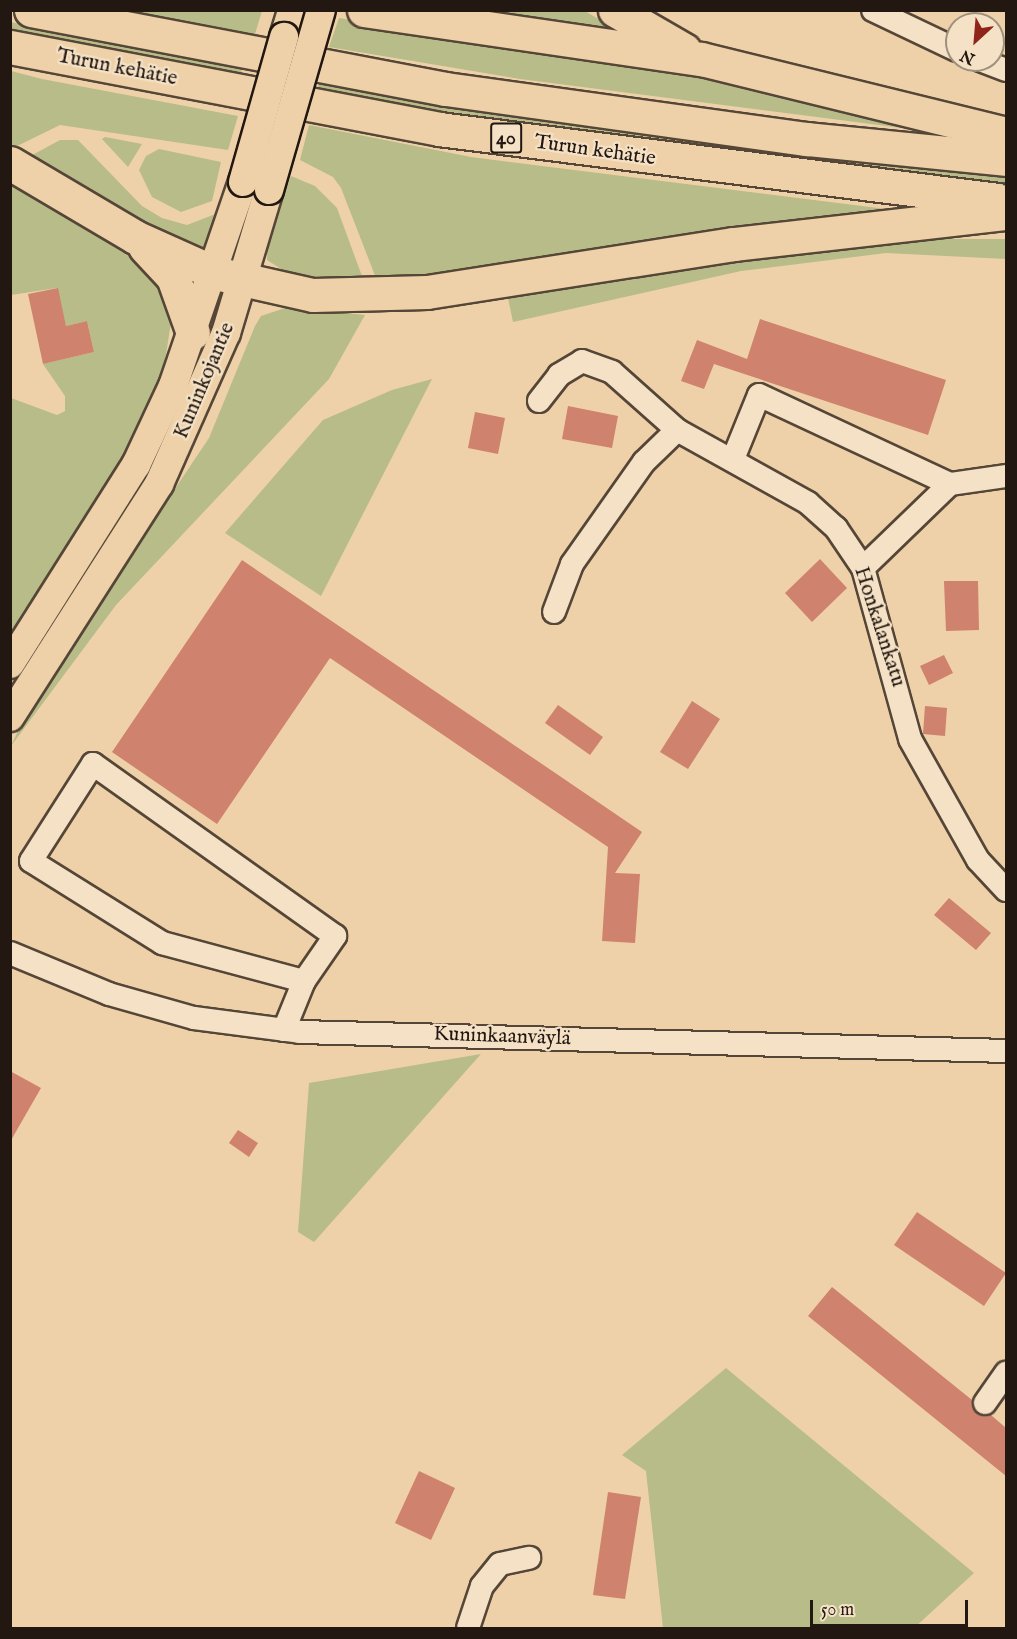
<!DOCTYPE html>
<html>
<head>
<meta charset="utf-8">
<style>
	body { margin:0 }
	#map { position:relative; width:1017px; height:1639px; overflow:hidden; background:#eed1a8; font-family:"IM FELL English",serif }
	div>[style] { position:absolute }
	.green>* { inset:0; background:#b7bc89 }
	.building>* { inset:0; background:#cf826d }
	.roads { filter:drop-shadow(2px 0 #554637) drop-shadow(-2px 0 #554637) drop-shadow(0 2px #554637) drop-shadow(0 -2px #554637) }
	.minor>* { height:22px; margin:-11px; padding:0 11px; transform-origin:11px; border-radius:11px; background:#f4e1c6 }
	.major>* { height:28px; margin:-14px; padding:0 14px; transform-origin:14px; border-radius:14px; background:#eed1a8 }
	.highway>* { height:33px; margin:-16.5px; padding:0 16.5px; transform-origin:16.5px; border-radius:16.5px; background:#eed1a8 }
	.bridges { filter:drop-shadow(2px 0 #221811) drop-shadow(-2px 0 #221811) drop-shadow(0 2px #221811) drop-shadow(0 -2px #221811) }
	.major-bridge>* { height:28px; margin:-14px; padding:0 14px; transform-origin:14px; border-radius:14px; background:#eed1a8 }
	span { translate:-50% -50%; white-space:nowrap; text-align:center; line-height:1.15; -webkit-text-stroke:4.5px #f4e1c6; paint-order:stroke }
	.shield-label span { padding:2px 4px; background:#f4e1c6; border:2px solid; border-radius:4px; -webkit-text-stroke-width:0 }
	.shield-label { font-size:20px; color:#221811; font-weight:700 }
	.street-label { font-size:21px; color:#221811 }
	.frame { position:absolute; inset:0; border:12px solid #221811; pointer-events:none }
	.north { position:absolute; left:945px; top:12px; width:60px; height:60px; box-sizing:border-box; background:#f4e1c6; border:2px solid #a0917e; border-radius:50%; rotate:206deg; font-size:16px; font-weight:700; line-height:24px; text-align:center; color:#221811 }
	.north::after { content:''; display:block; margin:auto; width:21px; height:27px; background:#8f2418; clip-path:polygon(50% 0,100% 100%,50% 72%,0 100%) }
	.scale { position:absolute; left:810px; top:1600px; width:158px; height:27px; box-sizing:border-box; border:3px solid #221811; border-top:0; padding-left:8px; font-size:18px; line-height:21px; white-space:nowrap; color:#221811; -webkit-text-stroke:4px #f4e1c6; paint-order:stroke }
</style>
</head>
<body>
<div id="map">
	<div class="green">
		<i style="clip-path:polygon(128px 11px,262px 11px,255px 34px)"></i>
		<i style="clip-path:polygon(464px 11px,585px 11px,623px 34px)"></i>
		<i style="clip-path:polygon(339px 18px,704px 79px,926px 131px,520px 79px,329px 47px)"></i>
		<i style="clip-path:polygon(10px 22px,243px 66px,239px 79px,11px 33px)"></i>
		<i style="clip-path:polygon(11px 71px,42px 79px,238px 116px,228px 150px,60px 125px,11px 149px)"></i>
		<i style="clip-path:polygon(320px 79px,1006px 175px,1006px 185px,666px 146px,373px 103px,317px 92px)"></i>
		<i style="clip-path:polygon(309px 125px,471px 157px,894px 210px,443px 277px,376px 278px,341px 188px,333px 177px,300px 160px)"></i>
		<i style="clip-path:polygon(102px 139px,105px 137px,142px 144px,128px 167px)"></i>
		<i style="clip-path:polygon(60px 140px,78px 140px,142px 206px,162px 218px,187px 225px,218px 213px,209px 250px,184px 246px,25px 159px)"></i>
		<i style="clip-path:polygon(159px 149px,221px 162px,212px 201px,181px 212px,152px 197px,139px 170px,146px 156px)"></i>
		<i style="clip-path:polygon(291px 176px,315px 186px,337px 208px,363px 279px,335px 283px,289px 274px,267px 260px,268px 239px)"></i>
		<i style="clip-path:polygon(11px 182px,153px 270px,171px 322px,163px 374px,135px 441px,11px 642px,11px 398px,57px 415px,65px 411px,65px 396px,43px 364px,94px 352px,87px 321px,66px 326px,57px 288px,11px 295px)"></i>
		<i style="clip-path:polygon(888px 239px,1006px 239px,1006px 259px,886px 253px,741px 271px,513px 322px,508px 298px,602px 274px)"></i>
		<i style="clip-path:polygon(288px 307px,365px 315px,329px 379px,116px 605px,11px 746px,30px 705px,209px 438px,255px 326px,261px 316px)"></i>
		<i style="clip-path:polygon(432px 379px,321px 596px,225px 533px,323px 420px,392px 390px)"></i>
		<i style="clip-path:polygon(481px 1054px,314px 1242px,298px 1232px,309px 1083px)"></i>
		<i style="clip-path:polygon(726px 1368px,974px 1573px,914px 1628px,663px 1628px,646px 1471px,622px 1455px)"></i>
	</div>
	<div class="building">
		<i style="clip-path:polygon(58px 288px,66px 326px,87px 321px,94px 352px,43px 364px,28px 294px)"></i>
		<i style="clip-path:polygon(760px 319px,946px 380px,928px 435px,714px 364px,704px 389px,681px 381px,697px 340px,747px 359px)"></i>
		<i style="clip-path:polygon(568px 406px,618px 416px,612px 448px,562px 439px)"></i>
		<i style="clip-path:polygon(475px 412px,505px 418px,498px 454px,468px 448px)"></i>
		<i style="clip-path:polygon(820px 559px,847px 588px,812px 622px,785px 593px)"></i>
		<i style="clip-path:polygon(242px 560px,642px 832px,615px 873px,640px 874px,635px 943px,602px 941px,608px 847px,330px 658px,217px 824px,112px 752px)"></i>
		<i style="clip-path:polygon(944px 581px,978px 581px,979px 630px,946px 631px)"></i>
		<i style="clip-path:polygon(944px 655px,953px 673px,929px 685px,920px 666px)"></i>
		<i style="clip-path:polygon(692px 701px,720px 719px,688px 769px,660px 752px)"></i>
		<i style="clip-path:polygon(558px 705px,603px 737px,590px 755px,545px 723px)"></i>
		<i style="clip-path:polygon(925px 706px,947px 708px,945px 736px,923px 734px)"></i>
		<i style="clip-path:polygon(949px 898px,991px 933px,976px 950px,934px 915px)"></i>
		<i style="clip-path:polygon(10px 1071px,41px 1088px,10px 1142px)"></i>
		<i style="clip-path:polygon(238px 1130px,258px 1143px,249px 1157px,229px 1143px)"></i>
		<i style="clip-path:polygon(917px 1212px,1006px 1273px,984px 1306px,894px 1245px)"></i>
		<i style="clip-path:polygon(832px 1287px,972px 1400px,977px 1414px,991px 1415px,1006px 1428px,1006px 1476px,808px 1316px)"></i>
		<i style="clip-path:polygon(419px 1471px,455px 1488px,431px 1540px,395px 1523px)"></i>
		<i style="clip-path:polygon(608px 1492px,641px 1497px,625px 1599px,593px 1595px)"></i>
	</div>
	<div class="roads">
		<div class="minor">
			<i style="left:873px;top:10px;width:93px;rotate:25.5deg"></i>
			<i style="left:980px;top:60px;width:28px;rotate:21deg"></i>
			<i style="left:539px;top:401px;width:33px;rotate:-52deg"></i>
			<i style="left:559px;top:375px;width:27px;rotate:-31deg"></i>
			<i style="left:582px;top:361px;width:32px;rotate:20deg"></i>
			<i style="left:612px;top:372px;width:87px;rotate:41.7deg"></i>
			<i style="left:677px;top:430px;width:150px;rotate:29.1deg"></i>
			<i style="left:808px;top:503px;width:38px;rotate:42deg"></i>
			<i style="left:836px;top:528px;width:48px;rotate:56deg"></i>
			<i style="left:863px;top:568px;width:177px;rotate:74.6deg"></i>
			<i style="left:910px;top:739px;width:139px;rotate:60.7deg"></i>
			<i style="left:978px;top:860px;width:41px;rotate:47deg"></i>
			<i style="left:733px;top:459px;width:69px;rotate:-67.9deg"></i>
			<i style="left:759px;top:395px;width:211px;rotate:25deg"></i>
			<i style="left:863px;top:568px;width:121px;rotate:-44deg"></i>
			<i style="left:950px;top:484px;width:57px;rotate:-8.1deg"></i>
			<i style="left:554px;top:612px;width:51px;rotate:-69.4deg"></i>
			<i style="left:572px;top:564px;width:125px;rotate:-54.8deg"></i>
			<i style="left:644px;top:462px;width:46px;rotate:-44.1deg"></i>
			<i style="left:10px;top:953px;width:107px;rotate:22.5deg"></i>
			<i style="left:109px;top:994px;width:88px;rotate:15.8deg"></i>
			<i style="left:194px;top:1018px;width:107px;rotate:7.5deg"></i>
			<i style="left:300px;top:1032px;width:706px;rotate:1.54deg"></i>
			<i style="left:284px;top:1030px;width:53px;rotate:-67.8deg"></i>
			<i style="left:304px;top:981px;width:55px;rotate:-55.4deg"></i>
			<i style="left:335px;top:936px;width:297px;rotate:-144.6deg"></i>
			<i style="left:93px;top:764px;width:115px;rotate:122.6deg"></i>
			<i style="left:31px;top:861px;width:155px;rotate:32deg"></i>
			<i style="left:162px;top:943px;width:147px;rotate:15deg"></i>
			<i style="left:985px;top:1403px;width:37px;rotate:-55deg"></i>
			<i style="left:468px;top:1628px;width:44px;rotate:-71.6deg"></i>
			<i style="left:482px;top:1586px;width:28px;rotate:-51deg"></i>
			<i style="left:500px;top:1564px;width:30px;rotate:-12deg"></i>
		</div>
		<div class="major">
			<i style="left:284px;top:37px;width:28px;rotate:-73deg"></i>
			<i style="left:10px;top:664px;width:236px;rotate:-57.7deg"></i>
			<i style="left:136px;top:465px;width:87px;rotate:-64.9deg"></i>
			<i style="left:173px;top:386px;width:216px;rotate:-71.1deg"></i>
			<i style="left:10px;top:717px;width:277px;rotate:-57.4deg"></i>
			<i style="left:159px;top:484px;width:165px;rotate:-66.1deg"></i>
			<i style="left:226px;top:333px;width:149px;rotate:-73.3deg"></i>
		</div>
		<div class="highway">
			<i style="left:31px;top:10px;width:422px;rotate:10.8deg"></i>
			<i style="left:446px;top:89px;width:364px;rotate:7.9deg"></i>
			<i style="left:807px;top:139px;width:200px;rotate:5.7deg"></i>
			<i style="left:364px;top:10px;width:341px;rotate:8.3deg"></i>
			<i style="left:701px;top:59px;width:314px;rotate:13.8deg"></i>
			<i style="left:615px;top:10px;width:80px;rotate:30.1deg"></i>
			<i style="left:10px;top:47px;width:437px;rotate:10.8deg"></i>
			<i style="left:439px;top:129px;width:563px;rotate:7.24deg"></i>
			<i style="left:10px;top:163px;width:145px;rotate:30.6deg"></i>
			<i style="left:135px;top:237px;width:88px;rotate:24.2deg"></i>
			<i style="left:215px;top:273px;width:100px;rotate:12.7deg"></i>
			<i style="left:313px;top:295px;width:114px;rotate:-1.5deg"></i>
			<i style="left:427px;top:292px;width:311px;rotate:-8.9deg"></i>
			<i style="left:734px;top:244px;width:274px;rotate:-6.5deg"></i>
			<i style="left:145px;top:247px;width:41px;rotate:47deg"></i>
			<i style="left:173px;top:277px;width:59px;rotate:70.3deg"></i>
		</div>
	</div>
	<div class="bridges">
		<div class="major-bridge">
			<i style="left:243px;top:182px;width:151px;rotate:-74.2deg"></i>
			<i style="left:269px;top:190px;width:187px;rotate:-73.9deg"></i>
		</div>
	</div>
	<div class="shield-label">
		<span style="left:506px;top:138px">40</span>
	</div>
	<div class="street-label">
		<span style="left:117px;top:68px;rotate:11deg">Turun kehätie</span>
		<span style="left:595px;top:151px;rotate:8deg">Turun kehätie</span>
		<span style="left:205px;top:381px;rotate:-67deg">Kuninkojantie</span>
		<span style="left:879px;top:627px;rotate:72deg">Honkalankatu</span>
		<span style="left:502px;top:1037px;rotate:2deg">Kuninkaanväylä</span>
	</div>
	<div class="frame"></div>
	<div class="north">N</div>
	<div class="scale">50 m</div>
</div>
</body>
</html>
